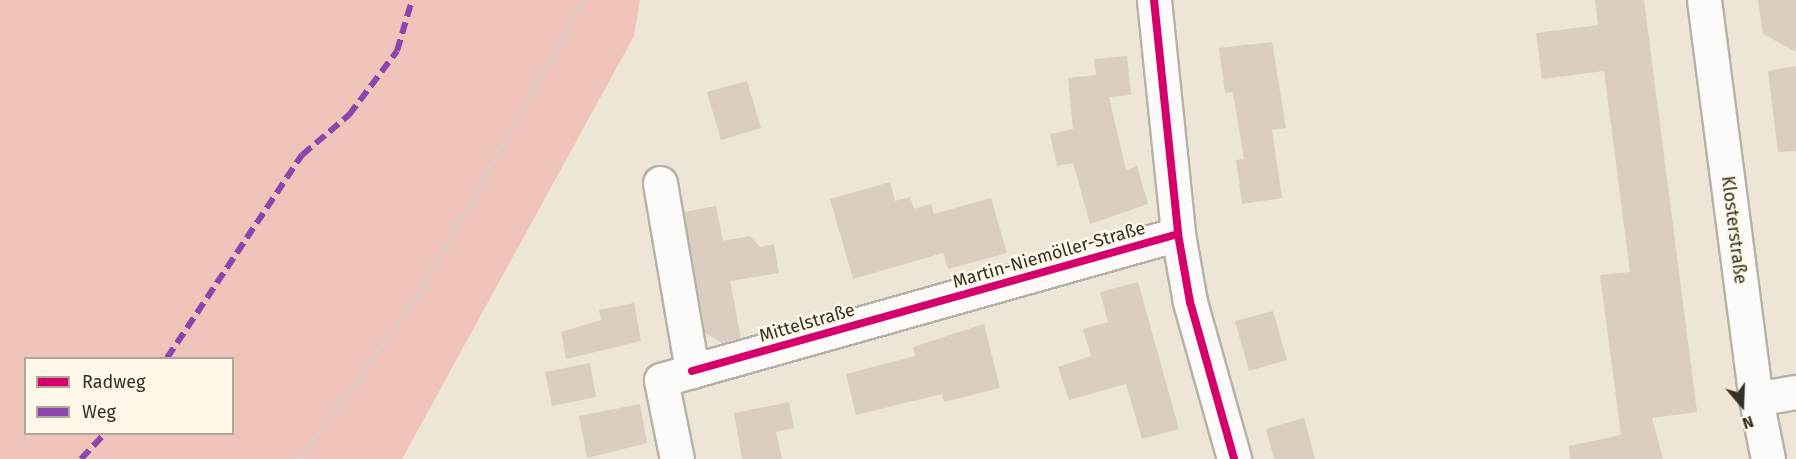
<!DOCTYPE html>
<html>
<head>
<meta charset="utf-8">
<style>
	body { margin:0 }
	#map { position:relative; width:1796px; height:459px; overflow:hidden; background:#ede6d7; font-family:"Fira Sans",sans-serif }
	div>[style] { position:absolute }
	.green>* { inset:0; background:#f0c4ba }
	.building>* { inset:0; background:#dacec1 }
	.path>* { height:4px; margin-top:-2px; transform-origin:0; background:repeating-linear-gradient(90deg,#d4d2ce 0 3px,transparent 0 6px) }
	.roads { filter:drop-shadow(2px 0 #b7b2a7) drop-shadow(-2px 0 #b7b2a7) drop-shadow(0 2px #b7b2a7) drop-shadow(0 -2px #b7b2a7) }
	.minor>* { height:33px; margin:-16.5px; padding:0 16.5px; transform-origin:16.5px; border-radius:16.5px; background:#fcfbf9 }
	.major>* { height:33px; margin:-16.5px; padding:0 16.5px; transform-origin:16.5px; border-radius:16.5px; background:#fcfbf9 }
	.quiet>* { height:6px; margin-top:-3px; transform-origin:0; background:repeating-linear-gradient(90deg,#8e44ad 0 12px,transparent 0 18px) }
	.cycleway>* { height:8px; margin:-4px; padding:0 4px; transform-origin:4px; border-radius:4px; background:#d6006c }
	span { translate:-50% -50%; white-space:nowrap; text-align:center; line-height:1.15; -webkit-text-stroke:5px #fff7e7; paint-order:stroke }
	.street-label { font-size:18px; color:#353026 }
	.legend { position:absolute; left:24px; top:357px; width:210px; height:78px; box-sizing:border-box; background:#fff7e7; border:2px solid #aea79a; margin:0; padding:8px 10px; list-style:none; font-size:18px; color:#353026 }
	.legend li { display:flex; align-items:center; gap:12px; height:30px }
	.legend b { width:30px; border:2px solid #aea79a }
	.north { position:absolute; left:1712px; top:375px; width:60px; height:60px; -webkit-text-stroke:4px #fff7e7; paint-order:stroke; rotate:161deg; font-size:16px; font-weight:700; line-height:24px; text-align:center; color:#353026 }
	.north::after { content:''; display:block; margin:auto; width:21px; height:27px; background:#353026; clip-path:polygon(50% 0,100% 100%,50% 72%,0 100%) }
</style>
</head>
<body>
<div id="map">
	<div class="green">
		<i style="clip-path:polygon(evenodd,0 0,640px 0,634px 36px,402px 459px,0 459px,0 0,26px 358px,232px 358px,232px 434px,26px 434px,26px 358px)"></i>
	</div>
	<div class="building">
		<i style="clip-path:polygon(1595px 0,1644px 0,1697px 412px,1652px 418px,1663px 459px,1570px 459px,1569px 446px,1621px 435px,1600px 275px,1630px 272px,1604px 71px,1542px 79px,1536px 33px,1598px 25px)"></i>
		<i style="clip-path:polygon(1758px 0,1796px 0,1796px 52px,1763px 34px)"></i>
		<i style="clip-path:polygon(1272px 42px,1286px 128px,1272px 130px,1282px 198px,1242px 204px,1236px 160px,1244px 159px,1233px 92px,1225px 93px,1219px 48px)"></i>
		<i style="clip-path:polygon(1127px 56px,1131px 95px,1109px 97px,1126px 170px,1137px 166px,1148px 204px,1090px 224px,1073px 163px,1057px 166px,1050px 134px,1073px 129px,1068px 78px,1096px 75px,1094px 59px)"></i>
		<i style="clip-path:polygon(1796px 66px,1796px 151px,1778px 152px,1768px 71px)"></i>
		<i style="clip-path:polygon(747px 81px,761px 128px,721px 140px,707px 92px)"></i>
		<i style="clip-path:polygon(890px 182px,895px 201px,910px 197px,914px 209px,931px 204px,934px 214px,991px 198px,1007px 253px,948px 269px,943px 253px,853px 279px,830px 199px)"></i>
		<i style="clip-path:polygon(716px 206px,723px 241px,750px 236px,760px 247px,774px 244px,779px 273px,730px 281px,741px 338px,722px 343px,705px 333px,684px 212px)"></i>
		<i style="clip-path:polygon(1138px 282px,1179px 429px,1142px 439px,1126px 384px,1069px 400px,1058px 367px,1091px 356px,1083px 329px,1108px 322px,1100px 292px)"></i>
		<i style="clip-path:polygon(634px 303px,641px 341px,566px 359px,561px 332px,601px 320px,599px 310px)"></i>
		<i style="clip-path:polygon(1273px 311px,1287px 360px,1249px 371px,1235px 321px)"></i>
		<i style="clip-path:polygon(984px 324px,1000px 388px,944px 402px,942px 394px,856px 415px,846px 374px,915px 356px,913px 347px)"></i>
		<i style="clip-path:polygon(590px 363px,596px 397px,552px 406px,545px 372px)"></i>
		<i style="clip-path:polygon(789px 402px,794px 428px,776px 432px,782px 459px,742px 459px,734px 413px)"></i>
		<i style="clip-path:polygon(640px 404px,647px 443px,587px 458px,579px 416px)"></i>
		<i style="clip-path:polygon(1304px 418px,1315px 459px,1274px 459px,1266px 429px)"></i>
	</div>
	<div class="path">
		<i style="left:299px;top:459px;width:198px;rotate:-53.8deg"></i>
		<i style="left:416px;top:299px;width:343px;rotate:-60.7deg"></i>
	</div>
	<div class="roads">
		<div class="minor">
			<i style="left:1154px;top:0;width:235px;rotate:84.1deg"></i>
			<i style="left:1178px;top:234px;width:69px;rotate:80deg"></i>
			<i style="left:1190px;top:302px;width:163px;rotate:74.3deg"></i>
			<i style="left:660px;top:183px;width:191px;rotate:80.3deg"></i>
			<i style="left:692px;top:371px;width:32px;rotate:164deg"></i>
			<i style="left:661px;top:380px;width:81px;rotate:78.6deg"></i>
			<i style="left:692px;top:371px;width:505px;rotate:-15.74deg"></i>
			<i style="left:1756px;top:399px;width:41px;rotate:-9.9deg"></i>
		</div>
		<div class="major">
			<i style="left:1704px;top:0;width:402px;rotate:82.6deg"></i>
			<i style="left:1756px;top:399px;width:61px;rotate:78.7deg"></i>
		</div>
	</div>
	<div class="quiet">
		<i style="left:167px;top:358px;width:244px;rotate:-56.4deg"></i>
		<i style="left:302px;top:155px;width:62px;rotate:-40.4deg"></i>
		<i style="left:349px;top:115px;width:80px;rotate:-53.1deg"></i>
		<i style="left:397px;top:51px;width:53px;rotate:-73.6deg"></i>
		<i style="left:81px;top:459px;width:34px;rotate:-47deg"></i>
	</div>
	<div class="cycleway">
		<i style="left:1154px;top:0;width:235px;rotate:84.1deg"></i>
		<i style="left:1178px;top:234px;width:69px;rotate:80deg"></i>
		<i style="left:1190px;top:302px;width:163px;rotate:74.3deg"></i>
		<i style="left:692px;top:371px;width:505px;rotate:-15.74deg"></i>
	</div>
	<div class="street-label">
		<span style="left:1734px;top:230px;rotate:83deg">Klosterstraße</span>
		<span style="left:1049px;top:255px;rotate:-16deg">Martin-Niemöller-Straße</span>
		<span style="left:807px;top:323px;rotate:-16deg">Mittelstraße</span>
	</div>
	<ul class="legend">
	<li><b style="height:8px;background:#d6006c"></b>Radweg</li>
	<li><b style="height:8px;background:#8e44ad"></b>Weg</li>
	</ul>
	<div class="north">N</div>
</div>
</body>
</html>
